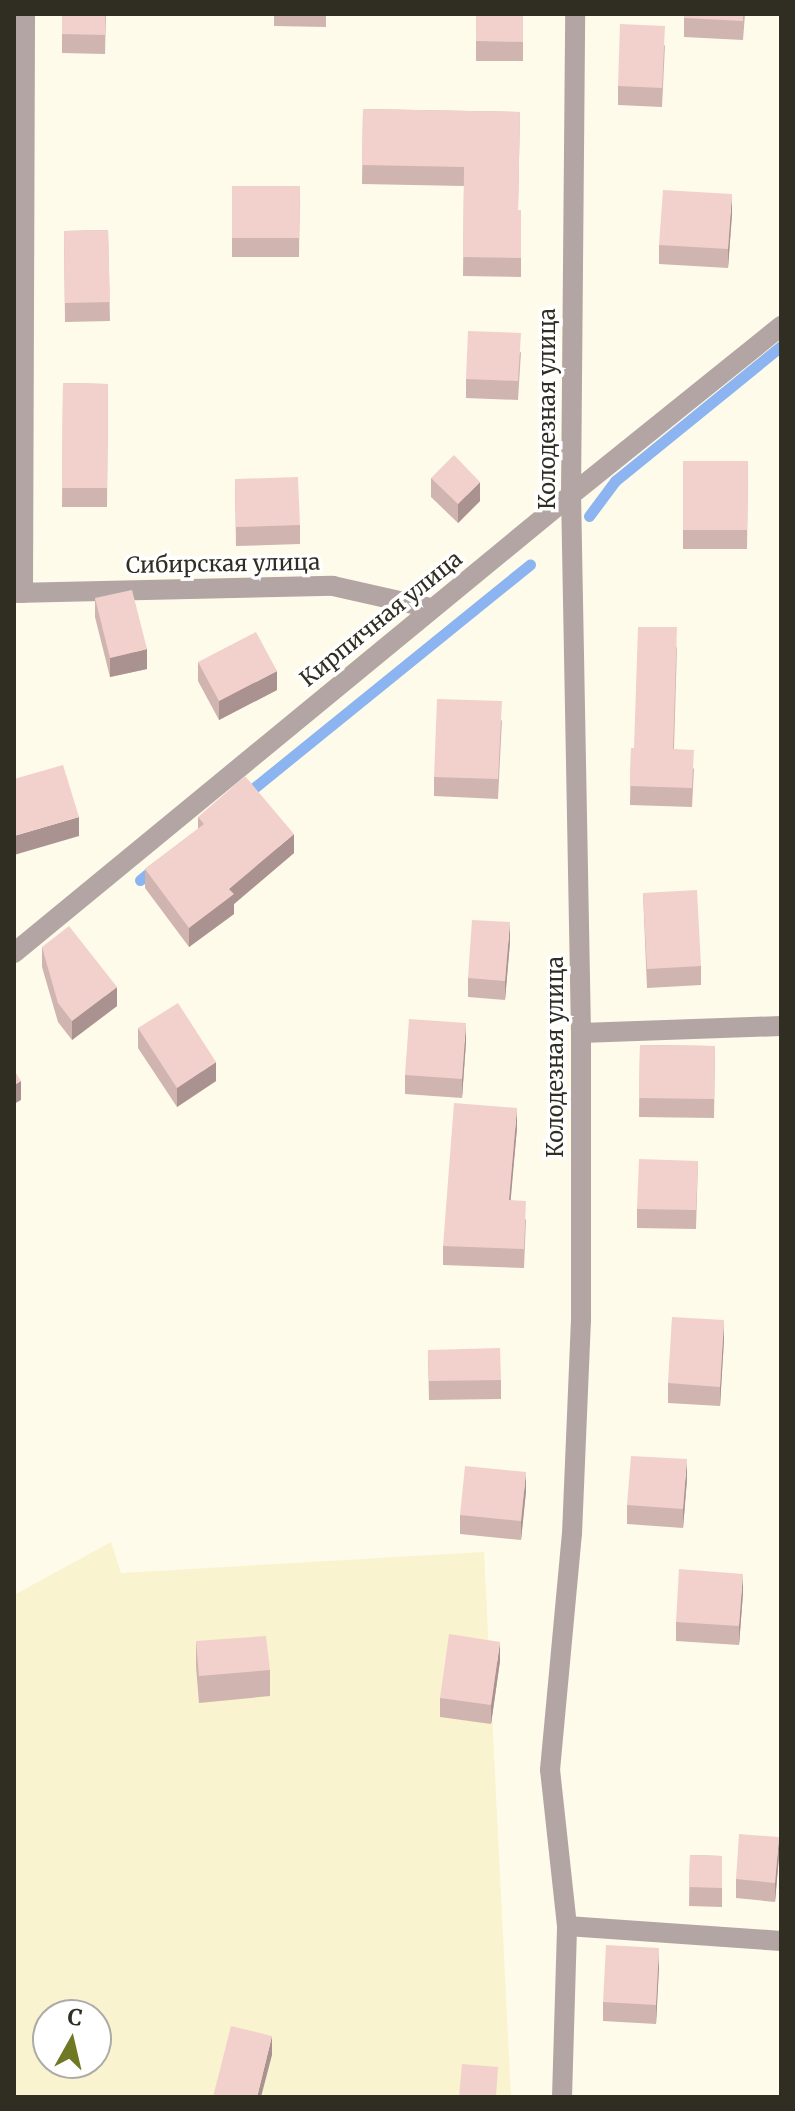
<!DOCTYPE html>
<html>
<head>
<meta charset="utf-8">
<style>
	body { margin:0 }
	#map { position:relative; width:795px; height:2111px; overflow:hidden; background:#fefbea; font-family:Merriweather,serif }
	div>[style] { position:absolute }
	.built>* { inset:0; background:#faf3cf }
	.stream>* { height:11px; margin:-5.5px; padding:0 5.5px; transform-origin:5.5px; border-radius:5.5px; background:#8bb4f0 }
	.service>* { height:20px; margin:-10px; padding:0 10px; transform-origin:10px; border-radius:10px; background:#b3a5a4 }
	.minor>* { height:20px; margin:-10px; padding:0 10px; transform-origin:10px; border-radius:10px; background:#b3a5a4 }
	.tertiary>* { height:20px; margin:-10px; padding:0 10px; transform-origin:10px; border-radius:10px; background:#b3a5a4 }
	.wall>* { inset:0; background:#d0b4b0 }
	.shaded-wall>* { inset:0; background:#a99290 }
	.building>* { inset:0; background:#f2d1cd }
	span { translate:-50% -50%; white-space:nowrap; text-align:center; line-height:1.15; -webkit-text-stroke:7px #fff; paint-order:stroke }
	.street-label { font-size:22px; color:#302e23 }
	.frame { position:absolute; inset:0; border:16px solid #302e23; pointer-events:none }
	.north { position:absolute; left:32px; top:1999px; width:80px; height:80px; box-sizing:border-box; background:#fff; border:2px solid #acaba7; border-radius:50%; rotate:8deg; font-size:22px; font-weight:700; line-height:32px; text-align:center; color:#302e23 }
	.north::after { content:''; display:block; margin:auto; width:28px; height:36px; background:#6f7823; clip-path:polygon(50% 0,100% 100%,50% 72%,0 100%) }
</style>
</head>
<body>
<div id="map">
	<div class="built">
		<i style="clip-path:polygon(evenodd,111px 1542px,121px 1573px,484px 1552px,511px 2097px,14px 2097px,14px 1595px,111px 1542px,48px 2015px,96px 2015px,96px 2063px,48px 2063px,48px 2015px)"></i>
	</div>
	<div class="stream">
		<i style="left:589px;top:516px;width:44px;rotate:-53.4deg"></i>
		<i style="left:615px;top:481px;width:214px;rotate:-39.1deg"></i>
		<i style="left:244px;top:796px;width:368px;rotate:-39deg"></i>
		<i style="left:140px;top:880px;width:21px;rotate:-39deg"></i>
	</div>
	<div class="service">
		<i style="left:567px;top:1926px;width:215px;rotate:4deg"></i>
	</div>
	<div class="minor">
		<i style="left:14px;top:593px;width:319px;rotate:-1.3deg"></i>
		<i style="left:333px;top:586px;width:100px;rotate:12.7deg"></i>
		<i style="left:23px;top:593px;width:579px;rotate:-89.8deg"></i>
		<i style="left:581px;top:1033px;width:200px;rotate:-2deg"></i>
		<i style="left:562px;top:2097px;width:171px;rotate:-88.3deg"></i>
		<i style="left:567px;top:1926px;width:157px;rotate:-96.2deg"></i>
		<i style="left:550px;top:1770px;width:237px;rotate:-84.7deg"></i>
		<i style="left:572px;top:1534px;width:213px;rotate:-87.6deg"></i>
		<i style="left:581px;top:1321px;width:288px;rotate:-90deg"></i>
		<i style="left:581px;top:1033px;width:538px;rotate:-91.06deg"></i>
		<i style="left:571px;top:495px;width:270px;rotate:-38.8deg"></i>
	</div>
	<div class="tertiary">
		<i style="left:14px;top:953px;width:721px;rotate:-39.43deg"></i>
		<i style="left:571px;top:495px;width:481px;rotate:-89.5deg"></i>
	</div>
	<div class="wall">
		<i style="clip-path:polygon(62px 14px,106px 14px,105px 54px,62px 53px)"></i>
		<i style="clip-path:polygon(274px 14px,326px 14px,326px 27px,274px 26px)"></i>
		<i style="clip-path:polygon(476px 14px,523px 14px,523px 61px,476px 61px)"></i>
		<i style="clip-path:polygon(684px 14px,745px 14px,743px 40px,684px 37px)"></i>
		<i style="clip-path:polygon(665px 45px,662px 107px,618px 105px,618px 86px)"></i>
		<i style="clip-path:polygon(363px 109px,520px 112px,518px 210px,521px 210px,521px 277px,463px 276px,464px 186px,362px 184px)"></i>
		<i style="clip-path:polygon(779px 128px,781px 128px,781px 165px,779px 147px)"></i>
		<i style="clip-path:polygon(232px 186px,300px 186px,299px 257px,232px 257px)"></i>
		<i style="clip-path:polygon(732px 214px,728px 268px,659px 264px,659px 245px)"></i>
		<i style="clip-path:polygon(108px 230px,110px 321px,65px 322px,64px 231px)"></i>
		<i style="clip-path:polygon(521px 352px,518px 400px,466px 398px,466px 379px)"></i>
		<i style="clip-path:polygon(63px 383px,108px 384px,107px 507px,62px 507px)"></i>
		<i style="clip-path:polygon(683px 461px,748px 461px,747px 549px,683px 549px)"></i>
		<i style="clip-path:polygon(431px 478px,480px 501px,458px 523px,431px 497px)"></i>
		<i style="clip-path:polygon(235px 479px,300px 525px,300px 544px,236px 546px)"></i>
		<i style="clip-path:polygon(95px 598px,147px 669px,110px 677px,95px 617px)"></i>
		<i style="clip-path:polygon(677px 646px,674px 749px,694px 769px,692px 807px,630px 805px,631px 748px,634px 748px)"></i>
		<i style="clip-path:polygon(198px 662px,277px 690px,219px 720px,198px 681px)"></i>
		<i style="clip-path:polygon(502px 720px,498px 799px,434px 796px,434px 777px)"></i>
		<i style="clip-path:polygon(198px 817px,294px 853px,234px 904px,234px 914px,189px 947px,145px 888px,145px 869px,198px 829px)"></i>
		<i style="clip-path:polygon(643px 893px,701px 966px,701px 985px,647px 988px)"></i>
		<i style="clip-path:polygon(510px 942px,505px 1000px,468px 997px,468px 978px)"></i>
		<i style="clip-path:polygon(42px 947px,117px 1006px,72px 1040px,58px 1022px,42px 967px)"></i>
		<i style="clip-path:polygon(138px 1028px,216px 1081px,177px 1107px,138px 1048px)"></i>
		<i style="clip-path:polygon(466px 1042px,462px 1098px,405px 1094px,405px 1075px)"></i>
		<i style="clip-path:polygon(640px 1045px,715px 1046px,714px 1118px,639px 1117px)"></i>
		<i style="clip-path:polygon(517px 1128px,510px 1200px,526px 1220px,524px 1268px,443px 1265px,443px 1246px)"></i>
		<i style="clip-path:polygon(698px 1161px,696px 1229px,637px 1228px,637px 1209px)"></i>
		<i style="clip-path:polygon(724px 1339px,720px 1406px,668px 1403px,668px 1383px)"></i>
		<i style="clip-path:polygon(428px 1350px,501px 1380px,501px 1399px,429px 1400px)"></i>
		<i style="clip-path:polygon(687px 1479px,683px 1528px,627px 1524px,627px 1505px)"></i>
		<i style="clip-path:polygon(526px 1491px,521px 1540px,460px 1534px,460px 1515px)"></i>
		<i style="clip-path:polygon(743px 1593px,739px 1645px,676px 1641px,676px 1622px)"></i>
		<i style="clip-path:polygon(196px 1641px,270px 1670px,270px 1696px,199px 1703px,196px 1667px)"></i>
		<i style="clip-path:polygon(500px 1661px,491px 1724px,440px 1717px,440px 1698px)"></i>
		<i style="clip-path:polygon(690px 1855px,722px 1856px,722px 1907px,689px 1906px)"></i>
		<i style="clip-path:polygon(779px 1856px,775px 1902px,736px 1898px,736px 1879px)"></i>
		<i style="clip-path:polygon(659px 1967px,656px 2024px,603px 2021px,603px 2002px)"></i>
	</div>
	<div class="shaded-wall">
		<i style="clip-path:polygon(732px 194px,732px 214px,728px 268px,728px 249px)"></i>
		<i style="clip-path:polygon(480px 482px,480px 501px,458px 523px,458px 504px)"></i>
		<i style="clip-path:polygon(147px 649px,147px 669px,110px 677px,110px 658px)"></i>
		<i style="clip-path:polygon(277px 671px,277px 690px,219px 720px,219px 701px)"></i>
		<i style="clip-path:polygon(79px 817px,79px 836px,14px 855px,14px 836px)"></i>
		<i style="clip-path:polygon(294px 834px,294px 853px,234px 904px,234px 914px,189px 947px,189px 928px,229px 889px)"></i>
		<i style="clip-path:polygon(510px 922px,510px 942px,505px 1000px,505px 981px)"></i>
		<i style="clip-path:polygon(117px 987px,117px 1006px,72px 1040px,72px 1021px)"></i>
		<i style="clip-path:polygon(466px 1023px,466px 1042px,462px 1098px,462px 1079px)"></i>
		<i style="clip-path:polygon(216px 1062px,216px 1081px,177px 1107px,177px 1088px)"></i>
		<i style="clip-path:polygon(21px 1081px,21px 1100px,14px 1104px,14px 1085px)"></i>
		<i style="clip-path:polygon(517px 1108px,517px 1128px,509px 1219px,509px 1200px)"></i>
		<i style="clip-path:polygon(724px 1320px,724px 1339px,720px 1406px,720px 1387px)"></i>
		<i style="clip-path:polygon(687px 1459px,687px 1479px,683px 1528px,683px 1509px)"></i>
		<i style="clip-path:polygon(526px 1472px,526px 1491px,521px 1540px,521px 1521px)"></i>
		<i style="clip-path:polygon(743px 1574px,743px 1593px,739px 1645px,739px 1626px)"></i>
		<i style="clip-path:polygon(500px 1642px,500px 1661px,491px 1724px,491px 1705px)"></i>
		<i style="clip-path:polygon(779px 1837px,779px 1856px,775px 1902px,775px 1883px)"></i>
		<i style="clip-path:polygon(659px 1948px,659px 1967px,656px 2024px,656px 2005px)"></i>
		<i style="clip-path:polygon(272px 2036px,272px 2055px,261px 2097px,257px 2097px)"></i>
	</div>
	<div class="building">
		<i style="clip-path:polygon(62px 14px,105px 14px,105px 35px,62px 34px)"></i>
		<i style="clip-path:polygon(476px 14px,523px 14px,523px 42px,476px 41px)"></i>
		<i style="clip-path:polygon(684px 14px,743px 14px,743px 21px,684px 18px)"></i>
		<i style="clip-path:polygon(620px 24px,665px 26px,662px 88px,618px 86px)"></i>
		<i style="clip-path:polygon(363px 109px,520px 112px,518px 210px,521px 210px,521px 258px,463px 257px,464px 167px,362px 165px)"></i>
		<i style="clip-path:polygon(232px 186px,300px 186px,299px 238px,232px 238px)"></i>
		<i style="clip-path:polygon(663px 190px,732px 194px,728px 249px,659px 245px)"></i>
		<i style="clip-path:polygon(108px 230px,110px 302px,65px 303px,64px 231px)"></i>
		<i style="clip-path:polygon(468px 331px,521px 333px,518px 381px,466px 379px)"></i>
		<i style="clip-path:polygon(63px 383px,108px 384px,107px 488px,62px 488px)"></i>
		<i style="clip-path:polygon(454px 455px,480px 482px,458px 504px,431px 478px)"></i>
		<i style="clip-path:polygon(683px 461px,748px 461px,747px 530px,683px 530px)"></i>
		<i style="clip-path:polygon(298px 477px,300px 525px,236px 527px,235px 479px)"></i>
		<i style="clip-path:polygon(132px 590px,147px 649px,110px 658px,95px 598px)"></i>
		<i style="clip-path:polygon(781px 626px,781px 679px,780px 679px)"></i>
		<i style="clip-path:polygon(638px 627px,677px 627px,673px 749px,694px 750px,692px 788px,630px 786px,631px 748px,634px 748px)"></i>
		<i style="clip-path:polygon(256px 632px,277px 671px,219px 701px,198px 662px)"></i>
		<i style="clip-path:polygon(437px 699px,502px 701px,498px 779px,434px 777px)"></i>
		<i style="clip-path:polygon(63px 765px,79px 817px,14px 836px,14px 779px)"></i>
		<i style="clip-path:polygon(245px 776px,294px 834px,229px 889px,234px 894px,189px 928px,145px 869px,204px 824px,198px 817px)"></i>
		<i style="clip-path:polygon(697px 890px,701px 966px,647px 969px,643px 893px)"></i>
		<i style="clip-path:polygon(472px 920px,510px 922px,505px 981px,468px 978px)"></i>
		<i style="clip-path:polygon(69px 926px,117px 987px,72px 1021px,58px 1003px,42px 947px)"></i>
		<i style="clip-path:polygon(178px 1003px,216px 1062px,177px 1088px,138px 1028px)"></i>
		<i style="clip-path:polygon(409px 1019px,466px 1023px,462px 1079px,405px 1075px)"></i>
		<i style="clip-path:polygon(640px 1045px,715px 1046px,714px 1099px,639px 1098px)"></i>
		<i style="clip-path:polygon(14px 1070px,21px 1081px,14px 1085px)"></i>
		<i style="clip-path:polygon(454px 1103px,517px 1108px,509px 1200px,526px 1201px,524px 1249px,443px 1246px)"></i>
		<i style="clip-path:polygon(639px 1159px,698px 1161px,696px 1210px,637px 1209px)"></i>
		<i style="clip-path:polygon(672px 1317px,724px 1320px,720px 1387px,668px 1383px)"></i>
		<i style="clip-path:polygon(500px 1348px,501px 1380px,429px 1381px,428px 1350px)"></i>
		<i style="clip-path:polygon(631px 1456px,687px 1459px,683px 1509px,627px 1505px)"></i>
		<i style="clip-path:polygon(465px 1466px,526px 1472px,521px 1521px,460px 1515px)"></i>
		<i style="clip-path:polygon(679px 1569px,743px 1574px,739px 1626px,676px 1622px)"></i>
		<i style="clip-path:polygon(449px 1634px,500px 1642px,491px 1705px,440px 1698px)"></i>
		<i style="clip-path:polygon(266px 1636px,270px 1670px,199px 1676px,196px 1641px)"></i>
		<i style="clip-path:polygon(739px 1834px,779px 1837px,775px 1883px,736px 1879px)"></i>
		<i style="clip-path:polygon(690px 1855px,722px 1856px,722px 1888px,689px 1887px)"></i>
		<i style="clip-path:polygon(606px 1945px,659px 1948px,656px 2005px,603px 2002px)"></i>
		<i style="clip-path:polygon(231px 2026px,272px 2036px,257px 2097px,213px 2097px)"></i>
		<i style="clip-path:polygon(462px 2064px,498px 2067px,496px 2097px,459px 2097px)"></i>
		<i style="clip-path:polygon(596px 2096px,638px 2097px,596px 2097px)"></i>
	</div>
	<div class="street-label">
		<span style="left:548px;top:409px;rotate:-90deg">Колодезная улица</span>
		<span style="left:223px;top:564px;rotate:-1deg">Сибирская улица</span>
		<span style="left:381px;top:619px;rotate:-39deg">Кирпичная улица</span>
		<span style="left:556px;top:1057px;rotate:-90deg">Колодезная улица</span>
	</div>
	<div class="frame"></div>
	<div class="north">С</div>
</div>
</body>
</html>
